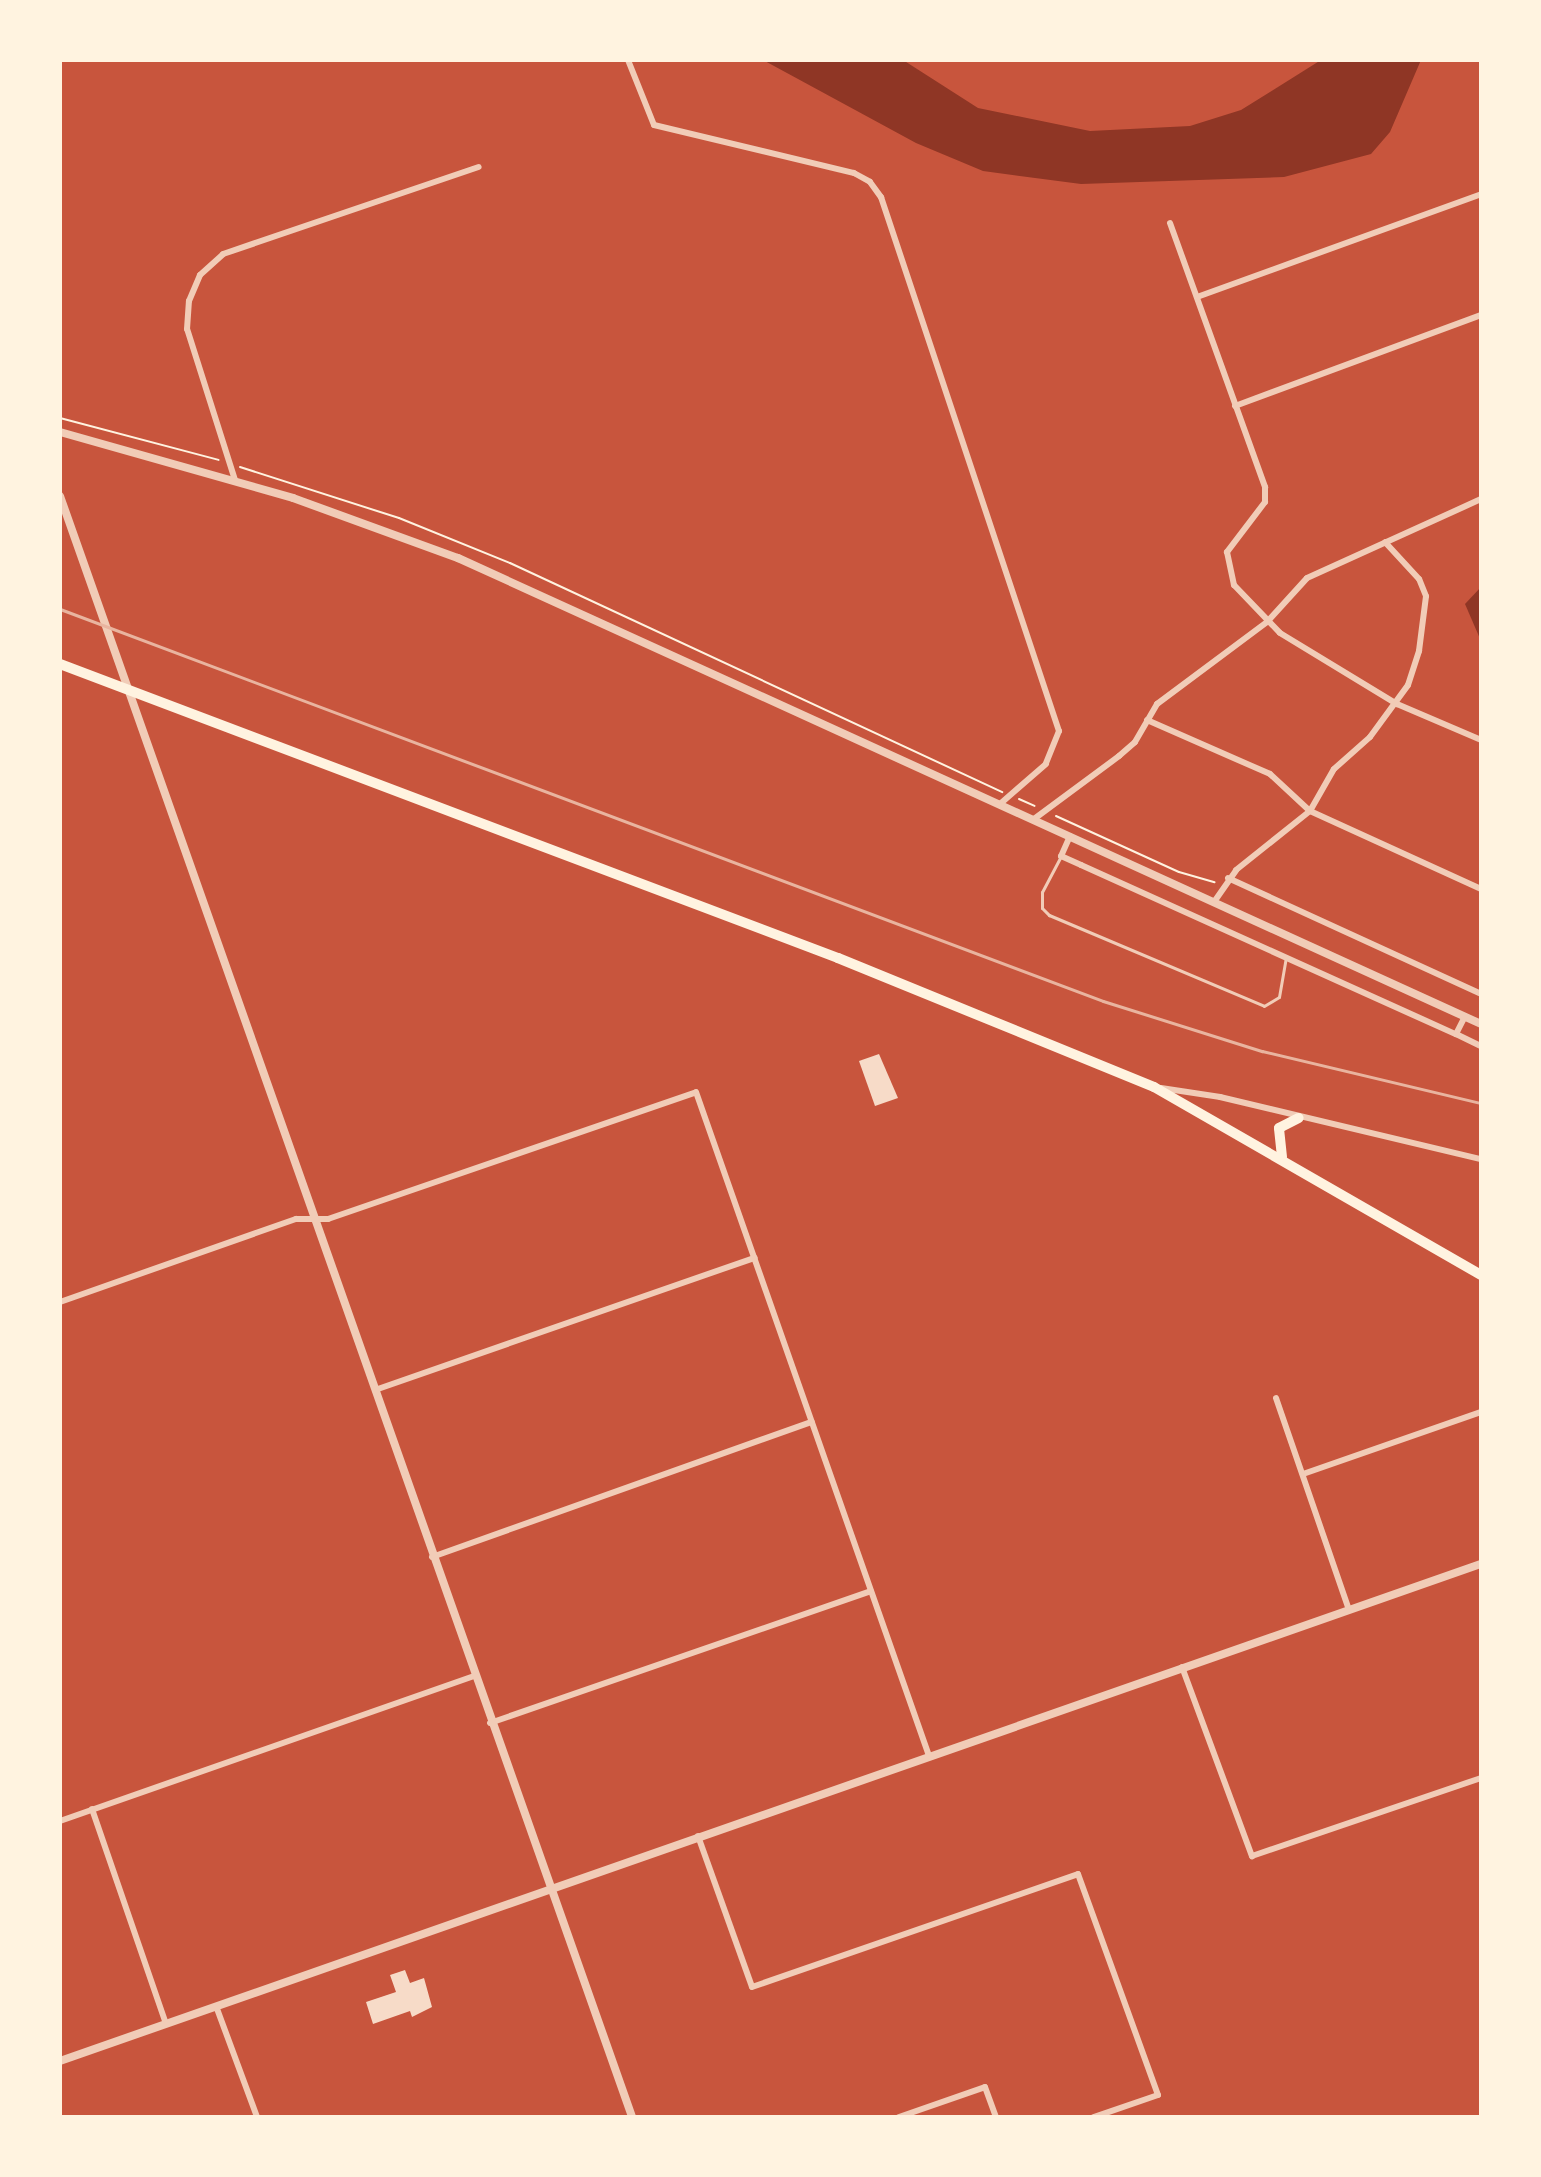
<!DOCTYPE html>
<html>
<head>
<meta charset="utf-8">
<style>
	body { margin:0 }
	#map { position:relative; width:1541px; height:2177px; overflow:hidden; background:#c8553d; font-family:"IBM Plex Sans",sans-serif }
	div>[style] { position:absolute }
	.water>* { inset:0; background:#8f3625 }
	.building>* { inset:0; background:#f7dbc8 }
	.path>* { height:2px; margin:-1px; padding:0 1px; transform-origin:1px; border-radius:1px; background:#fff3e0 }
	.service>* { height:3px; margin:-1.5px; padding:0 1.5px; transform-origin:1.5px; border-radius:1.5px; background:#f1ccb7 }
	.minor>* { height:6px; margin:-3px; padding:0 3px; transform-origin:3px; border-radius:3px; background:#f1ccb7 }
	.tertiary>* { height:8px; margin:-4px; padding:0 4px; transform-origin:4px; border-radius:4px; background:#f1ccb7 }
	.trunk>* { height:10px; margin:-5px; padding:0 5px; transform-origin:5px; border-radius:5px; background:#fff3e0 }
	.rail>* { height:3px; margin:-1.5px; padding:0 1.5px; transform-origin:1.5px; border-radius:1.5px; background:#e9b49f }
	span { translate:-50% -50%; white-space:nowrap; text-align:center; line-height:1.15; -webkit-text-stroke:8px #fff3e0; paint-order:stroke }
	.frame { position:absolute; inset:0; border:62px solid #fff3e0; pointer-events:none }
</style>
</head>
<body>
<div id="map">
	<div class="water">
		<i style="clip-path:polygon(763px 60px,903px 60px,978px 108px,1090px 131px,1190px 126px,1241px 110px,1321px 60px,1421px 60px,1390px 132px,1371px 154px,1284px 177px,1081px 184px,983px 171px,916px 143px)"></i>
		<i style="clip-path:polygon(1481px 587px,1481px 641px,1465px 604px)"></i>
	</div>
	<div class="building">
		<i style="clip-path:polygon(879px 1054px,898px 1098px,875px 1106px,859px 1061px)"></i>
		<i style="clip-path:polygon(405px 1970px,410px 1983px,424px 1978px,432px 2007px,412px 2017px,410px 2011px,373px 2024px,366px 2002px,396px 1992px,390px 1975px)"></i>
	</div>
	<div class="path">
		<i style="left:60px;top:418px;width:164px;rotate:14.8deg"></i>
		<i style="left:240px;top:467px;width:167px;rotate:17.8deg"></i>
		<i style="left:399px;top:518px;width:120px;rotate:22.1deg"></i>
		<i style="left:510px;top:563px;width:543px;rotate:24.96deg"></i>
		<i style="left:1019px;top:799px;width:17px;rotate:24deg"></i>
		<i style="left:1056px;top:816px;width:135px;rotate:24.5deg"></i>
		<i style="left:1179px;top:872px;width:37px;rotate:16deg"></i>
	</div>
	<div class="service">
		<i style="left:1061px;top:856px;width:41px;rotate:117.8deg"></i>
		<i style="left:1042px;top:892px;width:16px;rotate:90deg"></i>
		<i style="left:1042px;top:908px;width:10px;rotate:45deg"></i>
		<i style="left:1049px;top:915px;width:233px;rotate:22.9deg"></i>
		<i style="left:1264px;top:1006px;width:17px;rotate:-31deg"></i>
		<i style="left:1279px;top:997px;width:41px;rotate:-80.1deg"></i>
	</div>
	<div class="minor">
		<i style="left:628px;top:60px;width:70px;rotate:68.2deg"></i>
		<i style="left:654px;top:125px;width:206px;rotate:13.5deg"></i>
		<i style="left:854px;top:173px;width:18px;rotate:29deg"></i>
		<i style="left:870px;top:182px;width:19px;rotate:54deg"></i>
		<i style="left:881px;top:197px;width:563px;rotate:71.57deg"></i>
		<i style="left:1059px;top:731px;width:35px;rotate:112deg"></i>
		<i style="left:1046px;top:764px;width:61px;rotate:139deg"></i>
		<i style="left:1170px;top:223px;width:281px;rotate:70.2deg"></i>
		<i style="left:1265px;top:487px;width:15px;rotate:90deg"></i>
		<i style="left:1265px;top:502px;width:63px;rotate:127.2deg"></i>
		<i style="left:1227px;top:552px;width:34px;rotate:78deg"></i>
		<i style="left:1234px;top:585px;width:66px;rotate:46.2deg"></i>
		<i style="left:1280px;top:633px;width:137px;rotate:31.3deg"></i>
		<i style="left:1397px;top:704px;width:91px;rotate:23.2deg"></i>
		<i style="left:1197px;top:297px;width:302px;rotate:-19.9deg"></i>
		<i style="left:1235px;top:406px;width:262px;rotate:-20.3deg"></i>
		<i style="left:235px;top:480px;width:158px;rotate:-107.6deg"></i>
		<i style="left:187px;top:329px;width:28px;rotate:-86deg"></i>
		<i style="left:189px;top:301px;width:28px;rotate:-67deg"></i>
		<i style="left:200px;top:275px;width:31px;rotate:-42deg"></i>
		<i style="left:223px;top:254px;width:270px;rotate:-18.8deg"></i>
		<i style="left:1147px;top:720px;width:134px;rotate:23.7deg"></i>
		<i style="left:1270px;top:774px;width:54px;rotate:42.8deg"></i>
		<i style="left:1310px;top:811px;width:188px;rotate:24.5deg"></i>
		<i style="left:1034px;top:819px;width:106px;rotate:-36.5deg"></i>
		<i style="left:1119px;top:756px;width:21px;rotate:-41deg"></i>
		<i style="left:1135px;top:742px;width:44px;rotate:-59.9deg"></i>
		<i style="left:1157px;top:704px;width:137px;rotate:-36.7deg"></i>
		<i style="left:1267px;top:622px;width:59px;rotate:-47.7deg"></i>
		<i style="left:1307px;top:578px;width:191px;rotate:-24.4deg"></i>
		<i style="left:1070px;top:836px;width:22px;rotate:114deg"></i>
		<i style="left:1061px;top:856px;width:22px;rotate:24deg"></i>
		<i style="left:1081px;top:865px;width:411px;rotate:24.3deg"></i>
		<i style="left:1456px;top:1034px;width:20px;rotate:-63deg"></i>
		<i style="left:1228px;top:878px;width:278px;rotate:24.6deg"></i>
		<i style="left:1214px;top:902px;width:39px;rotate:-55deg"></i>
		<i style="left:1236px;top:870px;width:95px;rotate:-38.6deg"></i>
		<i style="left:1310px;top:811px;width:48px;rotate:-60.3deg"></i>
		<i style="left:1334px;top:769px;width:48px;rotate:-41.6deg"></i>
		<i style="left:1370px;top:737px;width:64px;rotate:-53.8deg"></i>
		<i style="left:1408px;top:685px;width:36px;rotate:-72deg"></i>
		<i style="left:1419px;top:651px;width:55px;rotate:-82.7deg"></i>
		<i style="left:1426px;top:596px;width:18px;rotate:-112deg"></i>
		<i style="left:1419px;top:579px;width:50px;rotate:-132.6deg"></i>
		<i style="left:1456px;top:1034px;width:28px;rotate:26deg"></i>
		<i style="left:1161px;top:1088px;width:60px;rotate:8.7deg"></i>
		<i style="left:1220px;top:1097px;width:268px;rotate:13.4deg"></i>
		<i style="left:60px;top:1302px;width:250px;rotate:-19.4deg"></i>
		<i style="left:296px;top:1219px;width:32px"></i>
		<i style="left:328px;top:1219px;width:389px;rotate:-19deg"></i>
		<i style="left:696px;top:1092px;width:704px;rotate:70.66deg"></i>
		<i style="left:375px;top:1390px;width:402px;rotate:-19.2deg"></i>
		<i style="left:1276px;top:1398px;width:224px;rotate:71deg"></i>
		<i style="left:1303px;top:1474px;width:188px;rotate:-19.2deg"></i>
		<i style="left:432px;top:1557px;width:403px;rotate:-19.6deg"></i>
		<i style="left:1182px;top:1667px;width:202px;rotate:69.7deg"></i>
		<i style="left:1252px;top:1856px;width:242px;rotate:-18.8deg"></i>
		<i style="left:490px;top:1723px;width:403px;rotate:-19.1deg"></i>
		<i style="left:92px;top:1809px;width:227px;rotate:71deg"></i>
		<i style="left:60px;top:1821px;width:438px;rotate:-19.3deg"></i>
		<i style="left:698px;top:1836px;width:160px;rotate:70.3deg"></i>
		<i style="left:752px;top:1987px;width:345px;rotate:-19.1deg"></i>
		<i style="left:1078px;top:1874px;width:235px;rotate:70.1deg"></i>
		<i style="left:1158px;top:2095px;width:68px;rotate:161deg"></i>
		<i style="left:216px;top:2006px;width:118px;rotate:69.7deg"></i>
		<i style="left:899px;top:2117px;width:91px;rotate:-19.2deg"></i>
		<i style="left:985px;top:2087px;width:32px;rotate:70deg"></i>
	</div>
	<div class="tertiary">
		<i style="left:60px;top:432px;width:242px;rotate:15.8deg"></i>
		<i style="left:293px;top:498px;width:176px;rotate:20deg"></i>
		<i style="left:458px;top:558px;width:1124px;rotate:24.49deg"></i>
		<i style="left:60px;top:496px;width:1719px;rotate:70.56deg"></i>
		<i style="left:60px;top:2061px;width:1505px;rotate:-19.28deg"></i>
	</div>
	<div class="trunk">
		<i style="left:60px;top:664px;width:832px;rotate:20.7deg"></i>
		<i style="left:838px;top:958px;width:341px;rotate:22.2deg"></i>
		<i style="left:1154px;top:1087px;width:377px;rotate:29.9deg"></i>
		<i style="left:1282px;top:1157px;width:29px;rotate:-96deg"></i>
		<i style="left:1279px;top:1128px;width:22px;rotate:-27deg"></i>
	</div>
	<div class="rail">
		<i style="left:60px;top:609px;width:1114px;rotate:20.6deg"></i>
		<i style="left:1103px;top:1001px;width:167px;rotate:17.5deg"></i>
		<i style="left:1262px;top:1051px;width:225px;rotate:13.4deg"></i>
	</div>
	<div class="frame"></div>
</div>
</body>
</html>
